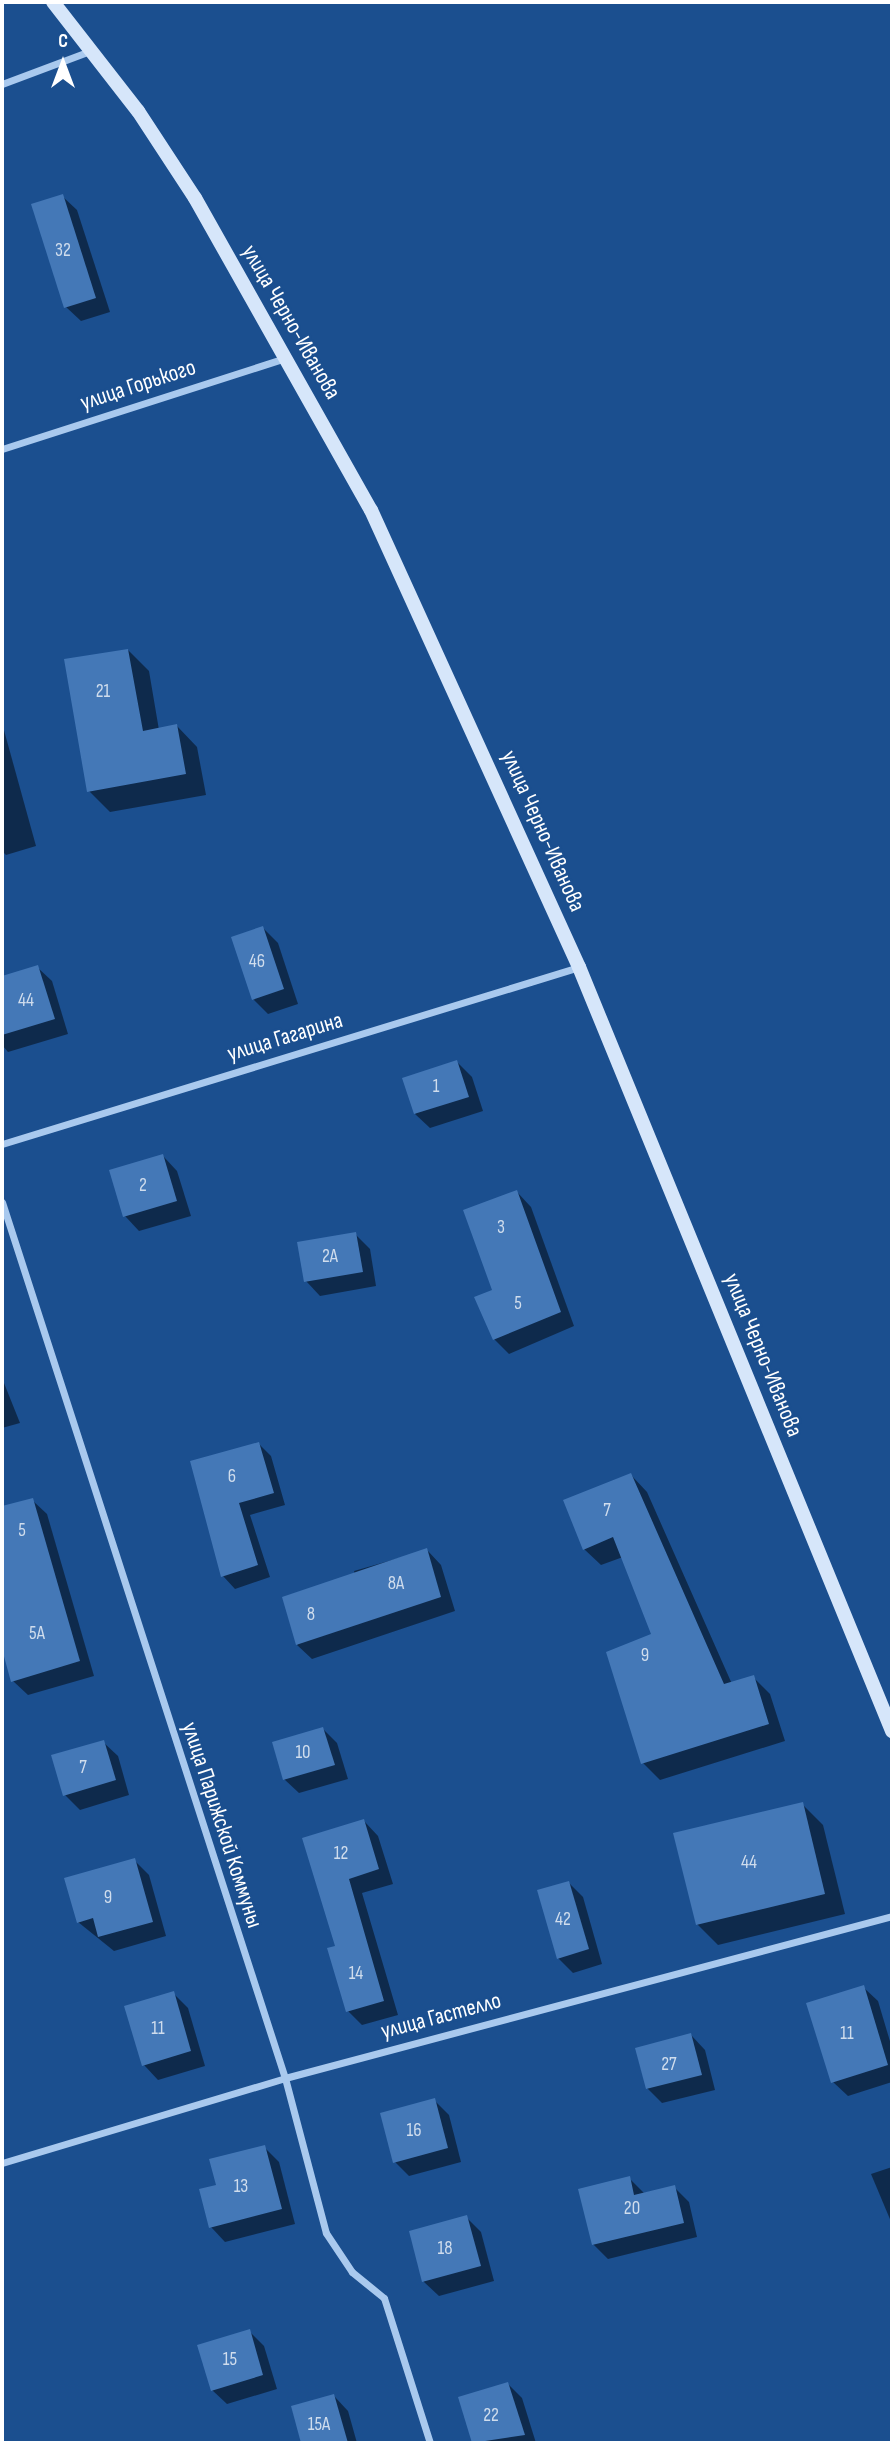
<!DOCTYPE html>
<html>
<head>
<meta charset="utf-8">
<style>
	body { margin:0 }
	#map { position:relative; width:894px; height:2445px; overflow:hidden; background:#1b4f8f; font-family:"Sofia Sans Condensed",sans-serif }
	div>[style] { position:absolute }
	.shadow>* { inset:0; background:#0007 }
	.building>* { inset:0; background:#4478b7 }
	.street>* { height:7px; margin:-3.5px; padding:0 3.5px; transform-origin:3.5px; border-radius:3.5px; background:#a9c9ee }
	.secondary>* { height:14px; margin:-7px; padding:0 7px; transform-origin:7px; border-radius:7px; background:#d6e6fa }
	span { translate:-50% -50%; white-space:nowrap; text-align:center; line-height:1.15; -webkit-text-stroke:5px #1b4f8f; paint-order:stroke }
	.number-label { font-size:19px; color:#d0dded }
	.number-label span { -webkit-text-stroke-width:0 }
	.street-label { font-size:23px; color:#fff }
	.frame { position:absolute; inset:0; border:4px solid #fff; pointer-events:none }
	.north { position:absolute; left:28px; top:28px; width:70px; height:70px; -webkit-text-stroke:5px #1b4f8f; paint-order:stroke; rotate:0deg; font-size:19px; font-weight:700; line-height:28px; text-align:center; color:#fff }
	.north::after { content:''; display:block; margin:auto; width:24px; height:32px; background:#fff; clip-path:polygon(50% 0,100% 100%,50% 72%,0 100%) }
</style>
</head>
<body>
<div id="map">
	<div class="shadow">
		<i style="clip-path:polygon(62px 196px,77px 210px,110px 312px,81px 321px,66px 307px)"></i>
		<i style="clip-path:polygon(128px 650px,149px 671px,159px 730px,177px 726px,197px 747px,206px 795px,110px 812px,89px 791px)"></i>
		<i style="clip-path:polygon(2px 723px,36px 846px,6px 855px,2px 851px)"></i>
		<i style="clip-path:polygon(263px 928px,278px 943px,298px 1004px,268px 1014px,253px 999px)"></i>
		<i style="clip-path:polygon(37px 967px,52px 981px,68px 1034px,8px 1052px,2px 1045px,2px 978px)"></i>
		<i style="clip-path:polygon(457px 1062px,472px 1077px,483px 1111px,430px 1128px,415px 1114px)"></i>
		<i style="clip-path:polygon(163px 1156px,177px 1171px,191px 1216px,139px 1231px,125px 1216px)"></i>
		<i style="clip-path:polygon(517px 1192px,531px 1207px,574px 1326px,509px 1354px,494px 1339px,495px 1291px)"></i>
		<i style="clip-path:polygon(355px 1234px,370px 1249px,376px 1286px,320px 1296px,306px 1281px)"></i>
		<i style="clip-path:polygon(2px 1378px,20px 1423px,2px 1428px)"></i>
		<i style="clip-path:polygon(259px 1444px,271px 1456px,285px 1505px,250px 1515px,270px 1577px,235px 1589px,223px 1576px,193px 1463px)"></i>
		<i style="clip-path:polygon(631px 1475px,647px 1492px,732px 1684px,753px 1677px,770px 1694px,785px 1741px,660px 1780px,643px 1763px,653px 1635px,623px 1557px,601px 1565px,584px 1549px)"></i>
		<i style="clip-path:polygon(32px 1500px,47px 1514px,94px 1676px,28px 1695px,13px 1681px,2px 1643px,2px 1508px)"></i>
		<i style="clip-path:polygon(427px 1550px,441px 1565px,455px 1611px,312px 1659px,297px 1645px,356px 1579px,354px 1571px)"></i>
		<i style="clip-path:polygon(323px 1729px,337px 1743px,348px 1779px,299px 1793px,284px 1779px)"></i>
		<i style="clip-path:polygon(103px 1742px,118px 1756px,129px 1795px,80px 1810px,65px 1795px)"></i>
		<i style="clip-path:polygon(802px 1804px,823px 1825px,845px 1914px,718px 1945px,697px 1924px)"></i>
		<i style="clip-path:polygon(364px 1821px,378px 1836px,393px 1884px,362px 1893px,398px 2015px,362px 2025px,348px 2011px,337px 1947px,304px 1840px)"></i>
		<i style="clip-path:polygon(134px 1860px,149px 1875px,166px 1936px,114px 1951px,78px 1922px)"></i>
		<i style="clip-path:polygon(569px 1883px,583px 1897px,602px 1964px,573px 1973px,558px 1958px)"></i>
		<i style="clip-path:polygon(863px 1987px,878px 2001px,892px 2048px,892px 2082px,848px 2096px,833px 2082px)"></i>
		<i style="clip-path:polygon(173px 1993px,188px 2008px,205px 2066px,158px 2080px,144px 2065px)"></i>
		<i style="clip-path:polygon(691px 2035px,705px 2050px,715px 2090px,662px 2103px,647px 2088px)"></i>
		<i style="clip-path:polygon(434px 2100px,449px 2115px,461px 2162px,409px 2176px,395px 2162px)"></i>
		<i style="clip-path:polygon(264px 2147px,279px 2162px,295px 2224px,225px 2242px,211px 2227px,218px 2186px)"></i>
		<i style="clip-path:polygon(892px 2167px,892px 2224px,871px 2174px)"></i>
		<i style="clip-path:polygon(629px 2178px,644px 2193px,674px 2187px,689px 2202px,697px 2237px,608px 2259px,593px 2244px)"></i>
		<i style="clip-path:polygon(466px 2217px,481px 2232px,494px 2281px,439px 2296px,424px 2282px,411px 2232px)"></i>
		<i style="clip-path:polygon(249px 2331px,264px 2346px,277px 2389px,227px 2404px,212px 2390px)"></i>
		<i style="clip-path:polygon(508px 2384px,522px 2398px,536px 2443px,474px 2443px,460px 2399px)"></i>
		<i style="clip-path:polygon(334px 2396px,348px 2411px,357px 2443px,304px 2443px,293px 2408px)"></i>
	</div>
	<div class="building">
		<i style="clip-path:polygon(63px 194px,96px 298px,64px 308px,31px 204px)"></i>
		<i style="clip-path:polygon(128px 649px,143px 731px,177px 724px,186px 774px,87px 792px,64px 659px)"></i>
		<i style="clip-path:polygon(263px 926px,284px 989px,252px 1000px,231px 937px)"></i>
		<i style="clip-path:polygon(38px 965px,55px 1019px,2px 1035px,2px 976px)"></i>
		<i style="clip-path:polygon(457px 1060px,469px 1097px,414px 1114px,402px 1078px)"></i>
		<i style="clip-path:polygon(163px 1154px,177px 1201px,123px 1217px,109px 1170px)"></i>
		<i style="clip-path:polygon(517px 1190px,561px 1312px,493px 1340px,474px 1297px,492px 1290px,463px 1210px)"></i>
		<i style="clip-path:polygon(356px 1232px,363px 1272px,304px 1282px,297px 1242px)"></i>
		<i style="clip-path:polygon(259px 1442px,274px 1493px,239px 1503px,258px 1565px,221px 1577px,190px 1461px)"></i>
		<i style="clip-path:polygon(631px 1473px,724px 1684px,754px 1675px,769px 1724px,641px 1764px,606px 1652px,651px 1634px,613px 1537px,583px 1550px,563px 1500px)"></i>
		<i style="clip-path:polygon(33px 1498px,80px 1661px,11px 1682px,2px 1649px,2px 1506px)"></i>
		<i style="clip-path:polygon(427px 1548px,441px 1597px,296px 1645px,282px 1597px)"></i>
		<i style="clip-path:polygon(323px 1727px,335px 1765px,283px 1780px,272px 1742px)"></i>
		<i style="clip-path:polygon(104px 1740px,116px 1780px,63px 1796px,51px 1755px)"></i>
		<i style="clip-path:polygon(803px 1802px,825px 1894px,696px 1925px,673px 1833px)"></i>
		<i style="clip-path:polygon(364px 1819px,379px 1869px,349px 1879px,384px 2001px,346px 2012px,327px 1948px,335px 1946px,302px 1838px)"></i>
		<i style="clip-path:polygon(135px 1858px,153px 1922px,98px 1937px,93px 1918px,77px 1923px,64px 1878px)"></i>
		<i style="clip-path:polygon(569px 1881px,589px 1949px,557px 1959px,537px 1890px)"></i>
		<i style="clip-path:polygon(864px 1985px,888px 2065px,831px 2083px,806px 2003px)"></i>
		<i style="clip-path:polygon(174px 1991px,191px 2051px,142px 2066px,124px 2006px)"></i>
		<i style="clip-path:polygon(691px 2033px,702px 2075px,646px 2089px,635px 2048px)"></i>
		<i style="clip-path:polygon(435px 2098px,448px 2148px,393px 2163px,380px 2113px)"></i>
		<i style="clip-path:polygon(265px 2145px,282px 2209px,209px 2228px,199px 2189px,216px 2185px,209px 2159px)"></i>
		<i style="clip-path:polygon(630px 2176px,634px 2195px,675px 2185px,684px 2223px,592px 2245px,578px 2189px)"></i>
		<i style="clip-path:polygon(467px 2215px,481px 2266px,422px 2282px,409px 2231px)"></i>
		<i style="clip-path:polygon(250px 2329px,263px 2375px,211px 2391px,197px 2345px)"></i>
		<i style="clip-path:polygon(508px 2382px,525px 2435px,472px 2443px,458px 2397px)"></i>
		<i style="clip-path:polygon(334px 2394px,348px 2443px,301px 2443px,291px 2406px)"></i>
	</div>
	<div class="street">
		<i style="left:2px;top:84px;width:94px;rotate:-20.6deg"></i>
		<i style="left:2px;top:449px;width:298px;rotate:-17.8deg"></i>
		<i style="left:2px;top:1144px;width:604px;rotate:-17.05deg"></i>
		<i style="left:2px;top:1202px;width:921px;rotate:72.1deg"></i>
		<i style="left:285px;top:2078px;width:160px;rotate:75.2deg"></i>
		<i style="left:326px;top:2233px;width:47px;rotate:56.3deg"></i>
		<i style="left:352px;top:2272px;width:41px;rotate:39.1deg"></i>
		<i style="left:384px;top:2298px;width:152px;rotate:72.4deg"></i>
		<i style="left:2px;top:2163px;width:295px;rotate:-16.7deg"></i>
		<i style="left:285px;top:2078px;width:628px;rotate:-14.94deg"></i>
	</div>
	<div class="secondary">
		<i style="left:53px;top:2px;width:138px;rotate:52.1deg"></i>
		<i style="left:138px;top:111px;width:104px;rotate:56.8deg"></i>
		<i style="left:195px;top:198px;width:358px;rotate:60.6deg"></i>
		<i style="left:371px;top:510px;width:502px;rotate:65.53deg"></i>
		<i style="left:579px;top:967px;width:826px;rotate:67.72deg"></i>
	</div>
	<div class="number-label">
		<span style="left:63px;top:251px">32</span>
		<span style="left:103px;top:692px">21</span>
		<span style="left:257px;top:962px">46</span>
		<span style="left:26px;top:1001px">44</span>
		<span style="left:436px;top:1087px">1</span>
		<span style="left:143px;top:1186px">2</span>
		<span style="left:501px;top:1228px">3</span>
		<span style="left:330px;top:1257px">2А</span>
		<span style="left:518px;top:1304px">5</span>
		<span style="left:232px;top:1477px">6</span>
		<span style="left:607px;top:1511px">7</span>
		<span style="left:22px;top:1531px">5</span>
		<span style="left:396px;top:1584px">8А</span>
		<span style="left:311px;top:1615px">8</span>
		<span style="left:37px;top:1634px">5А</span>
		<span style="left:645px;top:1656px">9</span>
		<span style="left:303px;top:1753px">10</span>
		<span style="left:83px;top:1768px">7</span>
		<span style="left:341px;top:1854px">12</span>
		<span style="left:749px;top:1863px">44</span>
		<span style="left:108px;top:1898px">9</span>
		<span style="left:563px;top:1920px">42</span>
		<span style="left:356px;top:1974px">14</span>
		<span style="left:158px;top:2029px">11</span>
		<span style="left:847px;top:2034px">11</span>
		<span style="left:669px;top:2065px">27</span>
		<span style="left:414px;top:2131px">16</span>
		<span style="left:241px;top:2187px">13</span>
		<span style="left:632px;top:2209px">20</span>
		<span style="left:445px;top:2249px">18</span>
		<span style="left:230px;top:2360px">15</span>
		<span style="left:491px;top:2416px">22</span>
		<span style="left:319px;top:2425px">15А</span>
	</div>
	<div class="street-label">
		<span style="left:291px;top:322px;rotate:60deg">улица Черно-Иванова</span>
		<span style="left:138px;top:385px;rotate:-18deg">улица Горького</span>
		<span style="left:543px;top:831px;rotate:66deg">улица Черно-Иванова</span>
		<span style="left:285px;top:1037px;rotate:-17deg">улица Гагарина</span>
		<span style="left:763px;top:1355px;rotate:68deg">улица Черно-Иванова</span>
		<span style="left:222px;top:1825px;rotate:72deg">улица Парижской Коммуны</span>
		<span style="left:441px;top:2016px;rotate:-15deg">улица Гастелло</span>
	</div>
	<div class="frame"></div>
	<div class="north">С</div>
</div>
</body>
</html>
